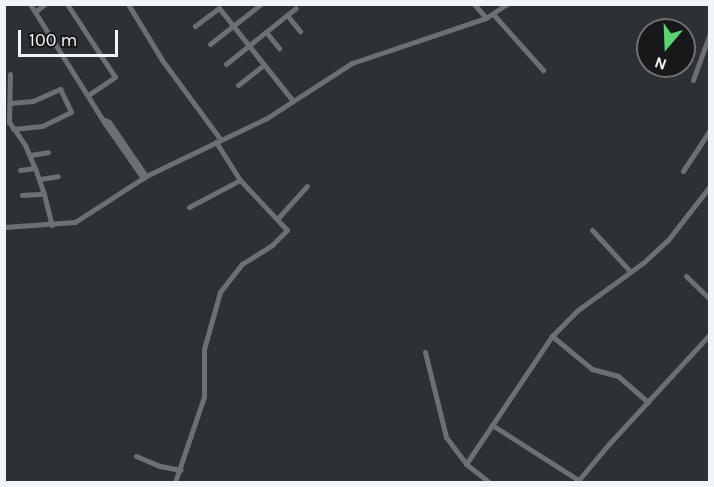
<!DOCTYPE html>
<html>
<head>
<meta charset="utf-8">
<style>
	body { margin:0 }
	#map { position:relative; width:714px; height:487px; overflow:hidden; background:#2d3034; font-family:Karla,sans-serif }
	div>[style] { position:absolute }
	.street>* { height:5px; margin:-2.5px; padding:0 2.5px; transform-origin:2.5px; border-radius:2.5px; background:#6c7074 }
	span { translate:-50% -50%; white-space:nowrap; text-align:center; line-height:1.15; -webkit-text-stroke:6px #16181a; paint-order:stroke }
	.frame { position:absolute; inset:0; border:6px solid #f2f5f7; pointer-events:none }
	.north { position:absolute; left:636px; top:18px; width:60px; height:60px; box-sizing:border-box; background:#16181a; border:2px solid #6e7072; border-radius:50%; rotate:199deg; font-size:16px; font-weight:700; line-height:24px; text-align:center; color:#f2f5f7 }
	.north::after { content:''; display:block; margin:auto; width:21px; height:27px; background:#59d56f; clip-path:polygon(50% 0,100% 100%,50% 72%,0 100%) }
	.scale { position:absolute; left:18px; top:30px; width:100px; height:27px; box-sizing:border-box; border:3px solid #f2f5f7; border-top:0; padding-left:8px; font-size:18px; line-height:21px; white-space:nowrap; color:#f2f5f7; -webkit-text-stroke:4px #16181a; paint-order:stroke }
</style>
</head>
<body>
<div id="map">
	<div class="street">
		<i style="left:30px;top:4px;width:9px;rotate:58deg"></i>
		<i style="left:35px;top:12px;width:13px;rotate:-39deg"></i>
		<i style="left:67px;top:4px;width:87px;rotate:56.7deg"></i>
		<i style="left:115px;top:77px;width:32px;rotate:146deg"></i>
		<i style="left:128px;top:4px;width:66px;rotate:58.7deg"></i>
		<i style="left:162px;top:60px;width:99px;rotate:53.6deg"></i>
		<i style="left:474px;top:4px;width:18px;rotate:49deg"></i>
		<i style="left:35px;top:12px;width:133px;rotate:57.9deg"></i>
		<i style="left:106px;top:125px;width:65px;rotate:55.1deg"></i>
		<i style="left:287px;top:15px;width:11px;rotate:-38deg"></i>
		<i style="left:494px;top:15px;width:74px;rotate:48.3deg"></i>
		<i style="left:195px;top:26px;width:30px;rotate:-37deg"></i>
		<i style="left:219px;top:8px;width:119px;rotate:51.5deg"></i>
		<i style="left:266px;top:32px;width:21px;rotate:51deg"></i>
		<i style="left:210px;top:44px;width:65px;rotate:-38.1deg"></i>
		<i style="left:226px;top:64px;width:78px;rotate:-38.8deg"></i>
		<i style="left:287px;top:15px;width:21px;rotate:51deg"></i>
		<i style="left:10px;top:74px;width:48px;rotate:91.2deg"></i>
		<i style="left:9px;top:122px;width:28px;rotate:55deg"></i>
		<i style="left:25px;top:145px;width:25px;rotate:67deg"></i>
		<i style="left:693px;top:80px;width:50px;rotate:-70.1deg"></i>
		<i style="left:238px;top:85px;width:33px;rotate:-38deg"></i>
		<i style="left:10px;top:103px;width:23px;rotate:-5deg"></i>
		<i style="left:33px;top:101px;width:30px;rotate:-24deg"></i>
		<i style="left:60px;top:89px;width:25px;rotate:64deg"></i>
		<i style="left:71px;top:112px;width:32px;rotate:154deg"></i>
		<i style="left:42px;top:126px;width:29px;rotate:174deg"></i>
		<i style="left:105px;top:120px;width:4px;rotate:27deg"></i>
		<i style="left:109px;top:122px;width:65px;rotate:55.6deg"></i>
		<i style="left:30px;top:155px;width:18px;rotate:-9deg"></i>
		<i style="left:20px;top:170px;width:15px;rotate:-8deg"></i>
		<i style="left:35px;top:168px;width:28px;rotate:71deg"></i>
		<i style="left:683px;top:171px;width:49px;rotate:-56.6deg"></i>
		<i style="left:40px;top:179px;width:18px;rotate:-9deg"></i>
		<i style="left:22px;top:195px;width:22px;rotate:-3deg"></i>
		<i style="left:44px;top:194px;width:32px;rotate:76deg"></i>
		<i style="left:189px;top:207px;width:58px;rotate:-27.9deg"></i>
		<i style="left:278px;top:218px;width:43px;rotate:-47.8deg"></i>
		<i style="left:4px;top:227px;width:71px;rotate:-4deg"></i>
		<i style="left:75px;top:222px;width:85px;rotate:-32.9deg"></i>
		<i style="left:146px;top:176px;width:134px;rotate:-25.6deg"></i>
		<i style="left:267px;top:118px;width:101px;rotate:-32.9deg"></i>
		<i style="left:352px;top:63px;width:141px;rotate:-18.6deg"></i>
		<i style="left:486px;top:18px;width:25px;rotate:-34deg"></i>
		<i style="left:592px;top:230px;width:56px;rotate:47.2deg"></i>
		<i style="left:686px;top:276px;width:32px;rotate:44deg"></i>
		<i style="left:552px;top:336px;width:52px;rotate:39.5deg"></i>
		<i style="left:592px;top:369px;width:27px;rotate:15deg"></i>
		<i style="left:618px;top:376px;width:40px;rotate:41deg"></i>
		<i style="left:425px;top:352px;width:88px;rotate:76.1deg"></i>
		<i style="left:446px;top:437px;width:34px;rotate:53deg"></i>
		<i style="left:466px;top:464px;width:29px;rotate:38deg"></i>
		<i style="left:492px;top:425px;width:104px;rotate:32.5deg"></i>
		<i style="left:136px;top:456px;width:26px;rotate:23deg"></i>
		<i style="left:160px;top:466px;width:21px;rotate:11deg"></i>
		<i style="left:466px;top:464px;width:154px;rotate:-56.1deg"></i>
		<i style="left:552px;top:336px;width:37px;rotate:-45deg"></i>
		<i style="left:578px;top:310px;width:80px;rotate:-35.9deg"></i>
		<i style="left:643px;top:263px;width:34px;rotate:-43deg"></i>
		<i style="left:668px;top:240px;width:68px;rotate:-52.1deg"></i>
		<i style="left:175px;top:482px;width:90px;rotate:-71.2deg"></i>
		<i style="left:204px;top:397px;width:48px;rotate:-90deg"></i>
		<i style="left:204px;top:349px;width:59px;rotate:-74.3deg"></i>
		<i style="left:220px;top:292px;width:36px;rotate:-52deg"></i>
		<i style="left:242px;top:264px;width:36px;rotate:-32deg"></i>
		<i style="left:272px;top:245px;width:21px;rotate:-45deg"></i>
		<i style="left:287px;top:230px;width:69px;rotate:-133.2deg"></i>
		<i style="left:240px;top:180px;width:45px;rotate:-122.3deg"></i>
		<i style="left:577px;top:482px;width:48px;rotate:-50deg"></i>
		<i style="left:608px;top:445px;width:151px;rotate:-47.4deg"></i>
	</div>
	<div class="frame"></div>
	<div class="north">N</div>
	<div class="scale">100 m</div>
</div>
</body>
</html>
